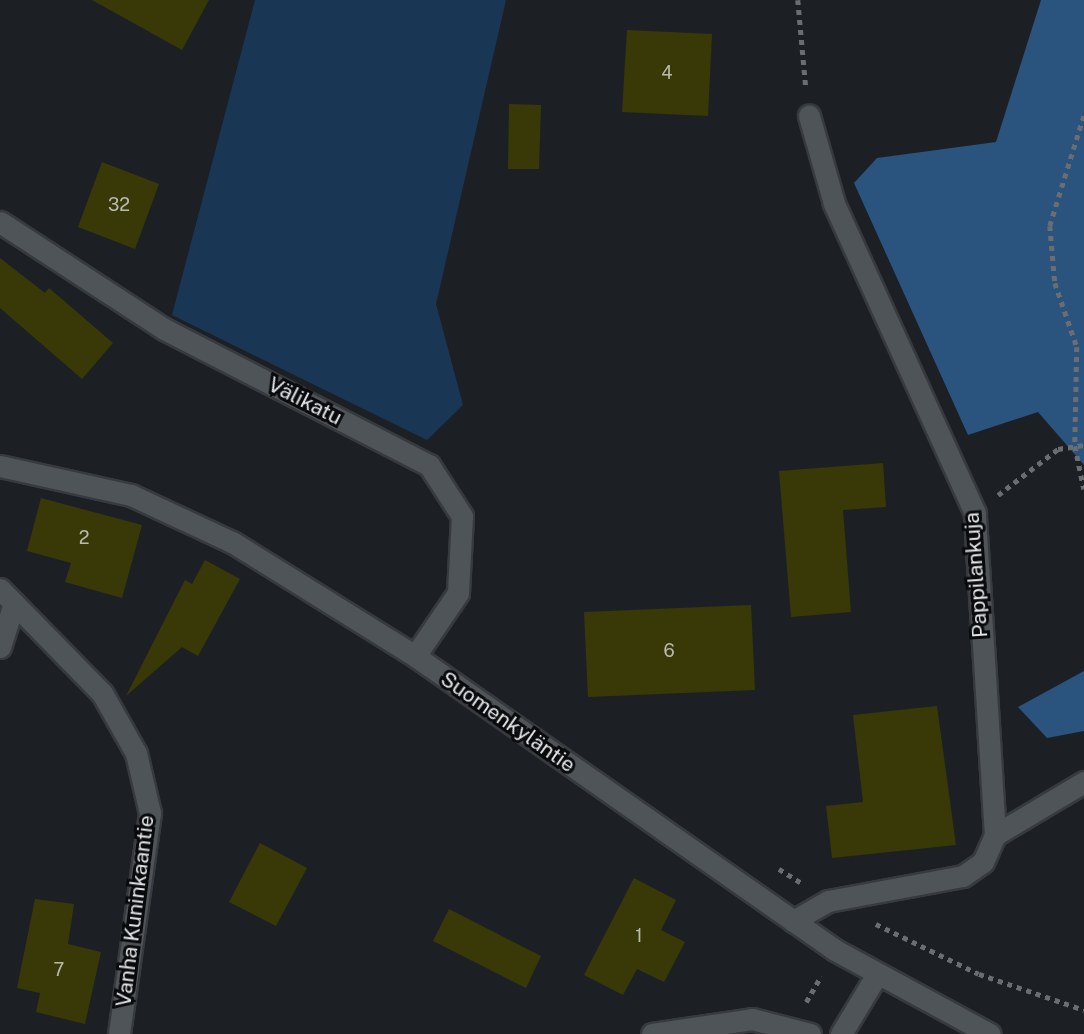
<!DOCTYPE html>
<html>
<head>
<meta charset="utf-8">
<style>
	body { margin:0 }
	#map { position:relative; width:1084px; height:1034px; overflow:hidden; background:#1c2025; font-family:"Public Sans",sans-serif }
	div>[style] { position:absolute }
	.green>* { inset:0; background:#193755 }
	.forest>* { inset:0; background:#2a537e }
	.building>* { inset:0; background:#383907 }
	.path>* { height:4.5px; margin-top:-2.25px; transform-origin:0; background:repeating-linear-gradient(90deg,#6a6d72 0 5px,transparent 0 10px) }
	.roads { filter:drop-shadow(2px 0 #373a3e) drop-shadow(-2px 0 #373a3e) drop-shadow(0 2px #373a3e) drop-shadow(0 -2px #373a3e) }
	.minor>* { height:21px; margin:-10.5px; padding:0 10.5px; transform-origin:10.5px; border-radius:10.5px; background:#4f5459 }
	span { translate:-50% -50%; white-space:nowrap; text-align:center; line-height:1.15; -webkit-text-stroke:6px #080a0c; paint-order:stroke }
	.number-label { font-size:18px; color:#b8bab0 }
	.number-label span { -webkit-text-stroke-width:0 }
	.street-label { font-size:21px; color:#e2e5e9 }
</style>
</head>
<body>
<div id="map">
	<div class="green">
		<i style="clip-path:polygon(255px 0,506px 0,436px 304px,463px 405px,427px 440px,172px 315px)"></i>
	</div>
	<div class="forest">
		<i style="clip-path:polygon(1041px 0,1084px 0,1084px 465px,1038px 412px,968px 435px,854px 183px,877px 158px,996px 142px)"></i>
		<i style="clip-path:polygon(1084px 671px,1084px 731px,1047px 738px,1018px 707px)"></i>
	</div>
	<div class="building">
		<i style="clip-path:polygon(92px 0,209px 0,182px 50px)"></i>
		<i style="clip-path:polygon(627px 30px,712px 34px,708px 116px,622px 112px)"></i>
		<i style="clip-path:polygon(509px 104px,541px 105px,539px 169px,508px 169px)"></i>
		<i style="clip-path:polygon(102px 162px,159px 184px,135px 249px,78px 227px)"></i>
		<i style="clip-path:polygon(0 258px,45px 293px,49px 288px,113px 343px,82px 379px,0 308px)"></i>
		<i style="clip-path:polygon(883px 463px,886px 507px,843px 510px,851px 612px,791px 617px,779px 471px)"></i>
		<i style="clip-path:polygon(41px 498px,142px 525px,122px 598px,65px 582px,71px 563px,27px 551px)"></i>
		<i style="clip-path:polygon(205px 560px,240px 579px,198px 656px,182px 647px,126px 696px,185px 580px,192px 584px)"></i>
		<i style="clip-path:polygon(751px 605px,755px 690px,588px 697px,584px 612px)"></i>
		<i style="clip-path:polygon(937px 706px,956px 845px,832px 858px,826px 806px,863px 802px,853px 715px)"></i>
		<i style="clip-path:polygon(260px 843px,307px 868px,276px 926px,229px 902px)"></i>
		<i style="clip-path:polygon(634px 878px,676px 900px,661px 930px,685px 942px,664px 982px,637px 969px,623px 995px,584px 975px)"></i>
		<i style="clip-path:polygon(35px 899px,74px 904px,68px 944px,101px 952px,85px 1024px,36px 1012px,40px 993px,17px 988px)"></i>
		<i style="clip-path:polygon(449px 909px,541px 956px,526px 988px,433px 941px)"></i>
	</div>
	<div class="path">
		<i style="left:798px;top:0;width:88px;rotate:84.8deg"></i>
		<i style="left:1084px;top:116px;width:115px;rotate:107.2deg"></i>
		<i style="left:1050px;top:226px;width:57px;rotate:85deg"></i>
		<i style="left:1055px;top:283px;width:68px;rotate:71deg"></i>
		<i style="left:1077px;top:347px;width:99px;rotate:91.2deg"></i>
		<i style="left:1075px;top:446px;width:44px;rotate:78.2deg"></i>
		<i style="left:998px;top:495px;width:76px;rotate:-37.5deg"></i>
		<i style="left:1058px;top:449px;width:26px;rotate:-9deg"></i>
		<i style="left:779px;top:869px;width:26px;rotate:32deg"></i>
		<i style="left:876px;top:924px;width:114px;rotate:25.9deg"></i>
		<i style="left:979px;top:974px;width:111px;rotate:18.9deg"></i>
		<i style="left:806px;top:1002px;width:30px;rotate:-60deg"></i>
	</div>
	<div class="roads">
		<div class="minor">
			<i style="left:0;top:222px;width:196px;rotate:33.1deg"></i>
			<i style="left:164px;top:329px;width:298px;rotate:27.2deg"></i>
			<i style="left:429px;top:465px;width:61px;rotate:57.1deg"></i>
			<i style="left:462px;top:516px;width:77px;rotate:93deg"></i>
			<i style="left:458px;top:593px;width:76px;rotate:124.3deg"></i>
			<i style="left:0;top:466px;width:134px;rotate:12.5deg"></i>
			<i style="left:131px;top:495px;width:111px;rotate:25deg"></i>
			<i style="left:232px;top:542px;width:216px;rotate:31.9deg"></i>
			<i style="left:415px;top:656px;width:513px;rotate:34.99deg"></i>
			<i style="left:835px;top:950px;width:176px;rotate:28.5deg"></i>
			<i style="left:0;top:589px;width:146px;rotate:45.6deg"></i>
			<i style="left:102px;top:693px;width:69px;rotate:60.5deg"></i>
			<i style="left:136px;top:753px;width:62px;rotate:76.9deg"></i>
			<i style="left:150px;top:813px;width:223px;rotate:98deg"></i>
			<i style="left:0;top:647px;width:46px;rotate:-72.3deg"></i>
			<i style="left:995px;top:835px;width:104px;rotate:-30.8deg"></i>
			<i style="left:793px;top:921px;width:40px;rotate:-29.7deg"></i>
			<i style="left:828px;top:901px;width:137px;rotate:-10.5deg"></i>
			<i style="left:963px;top:876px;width:24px;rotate:-35deg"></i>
			<i style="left:983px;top:862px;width:30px;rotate:-66deg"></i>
			<i style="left:995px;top:835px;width:323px;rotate:-93.6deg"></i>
			<i style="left:975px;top:513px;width:341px;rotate:-114.5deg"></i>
			<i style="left:834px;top:203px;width:91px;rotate:-106deg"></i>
			<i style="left:652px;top:1034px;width:101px;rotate:-8.5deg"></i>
			<i style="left:752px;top:1019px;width:60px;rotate:14.5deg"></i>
			<i style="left:841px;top:1034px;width:68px;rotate:-58.9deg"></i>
		</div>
	</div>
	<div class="number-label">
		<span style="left:667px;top:73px">4</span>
		<span style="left:119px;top:205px">32</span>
		<span style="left:84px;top:538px">2</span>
		<span style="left:669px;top:651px">6</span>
		<span style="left:639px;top:936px">1</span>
		<span style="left:59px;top:970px">7</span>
	</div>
	<div class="street-label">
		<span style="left:305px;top:401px;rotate:27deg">Välikatu</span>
		<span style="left:976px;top:575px;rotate:-94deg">Pappilankuja</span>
		<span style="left:508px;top:722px;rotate:35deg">Suomenkyläntie</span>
		<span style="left:135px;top:911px;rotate:-83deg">Vanha Kuninkaantie</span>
	</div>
</div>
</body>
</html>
